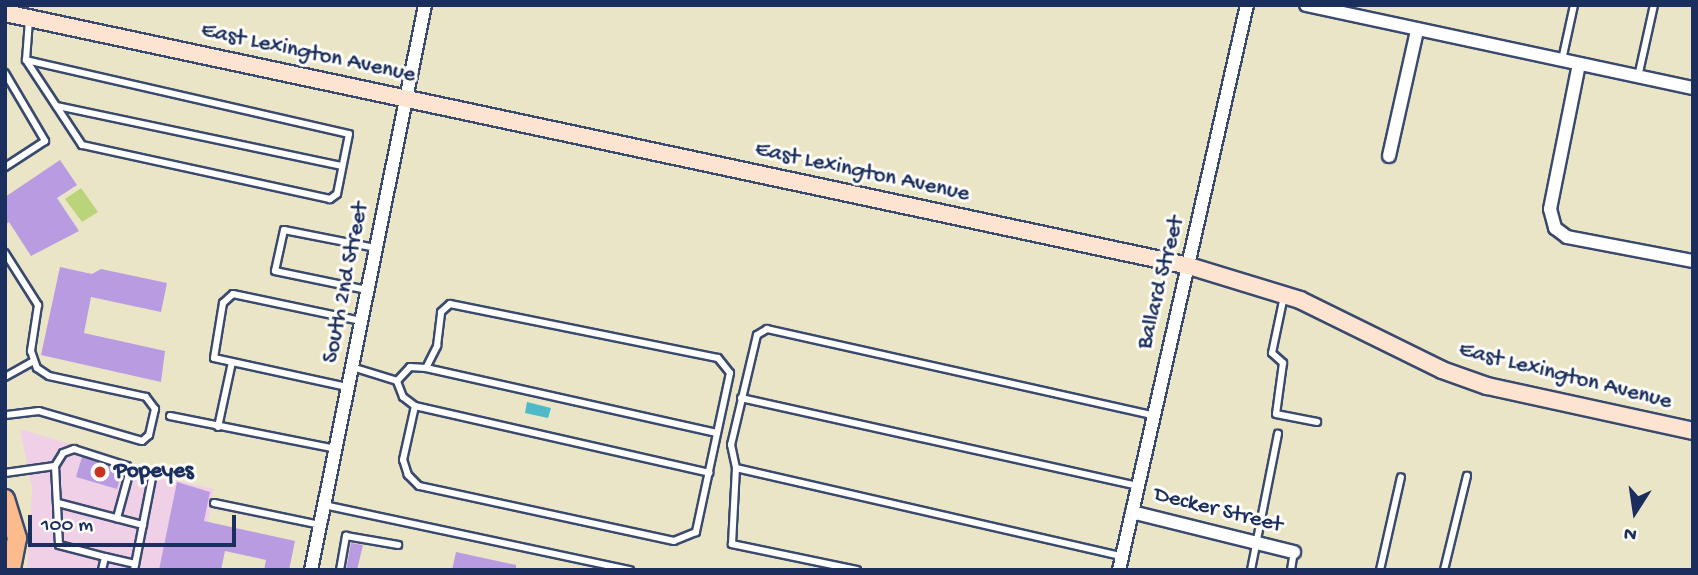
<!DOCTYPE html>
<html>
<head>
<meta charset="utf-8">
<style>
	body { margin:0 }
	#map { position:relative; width:1698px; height:575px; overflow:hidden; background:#ebe5c7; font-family:"Gochi Hand",sans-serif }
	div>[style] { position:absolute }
	.built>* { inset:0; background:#efd0e7 }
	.green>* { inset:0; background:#b9d479 }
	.water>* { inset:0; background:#4ebac9 }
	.building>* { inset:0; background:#b99be1 }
	.roads { filter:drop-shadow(2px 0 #3a4a6e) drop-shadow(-2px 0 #3a4a6e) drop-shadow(0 2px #3a4a6e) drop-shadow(0 -2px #3a4a6e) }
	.lane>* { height:6px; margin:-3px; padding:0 3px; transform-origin:3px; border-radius:3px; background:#fff }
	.street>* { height:12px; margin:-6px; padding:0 6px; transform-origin:6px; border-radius:6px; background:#fff }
	.secondary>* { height:16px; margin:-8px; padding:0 8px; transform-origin:8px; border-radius:8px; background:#fde4d1 }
	.primary>* { height:18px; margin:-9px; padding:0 9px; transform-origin:9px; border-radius:9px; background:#fbbb8c }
	.dots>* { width:19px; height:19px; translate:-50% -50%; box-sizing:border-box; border:4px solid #fdfcf7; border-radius:50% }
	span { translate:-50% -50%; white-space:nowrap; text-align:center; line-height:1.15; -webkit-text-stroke:6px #fdfcf7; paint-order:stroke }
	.street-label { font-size:23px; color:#1b2f5e }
	.poi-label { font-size:23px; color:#1b2f5e; font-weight:700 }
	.left { translate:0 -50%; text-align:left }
	.frame { position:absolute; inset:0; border:7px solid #1b2f5e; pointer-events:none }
	.north { position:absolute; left:1600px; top:477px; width:70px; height:70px; -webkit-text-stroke:5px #fdfcf7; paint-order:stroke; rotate:192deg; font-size:19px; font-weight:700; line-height:28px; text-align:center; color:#1b2f5e }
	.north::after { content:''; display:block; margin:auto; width:24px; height:32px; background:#1b2f5e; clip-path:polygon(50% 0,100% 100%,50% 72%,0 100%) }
	.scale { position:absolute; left:28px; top:515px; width:208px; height:32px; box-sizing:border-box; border:4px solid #1b2f5e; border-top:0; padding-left:9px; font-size:21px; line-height:24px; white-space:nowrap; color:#1b2f5e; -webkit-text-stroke:5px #fdfcf7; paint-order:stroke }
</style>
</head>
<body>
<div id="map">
	<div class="built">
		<i style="clip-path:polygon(20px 429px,147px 467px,162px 477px,214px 489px,199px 570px,27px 570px,32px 488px)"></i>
	</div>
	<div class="green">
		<i style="clip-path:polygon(81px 188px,98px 212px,82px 222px,65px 199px)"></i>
	</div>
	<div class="water">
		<i style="clip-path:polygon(527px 402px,551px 408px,548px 418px,525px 413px)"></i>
	</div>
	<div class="building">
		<i style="clip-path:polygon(60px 160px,77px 185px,57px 198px,79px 231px,31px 256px,9px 222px,5px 225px,5px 197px)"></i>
		<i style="clip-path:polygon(60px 267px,92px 274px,101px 269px,167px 283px,161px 312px,91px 297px,84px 333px,165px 351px,161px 382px,41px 355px)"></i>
		<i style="clip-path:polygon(82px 457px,122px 470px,117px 489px,76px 477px)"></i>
		<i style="clip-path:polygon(177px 482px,210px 492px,204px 521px,295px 541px,289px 570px,264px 570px,266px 560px,225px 551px,221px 570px,159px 570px)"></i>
		<i style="clip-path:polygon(351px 543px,363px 545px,357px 570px,346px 570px)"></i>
		<i style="clip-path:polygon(456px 552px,516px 565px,516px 570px,452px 570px)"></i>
	</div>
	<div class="roads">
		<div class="lane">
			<i style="left:26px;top:60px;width:331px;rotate:12.9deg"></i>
			<i style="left:349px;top:134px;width:61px;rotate:101.3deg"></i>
			<i style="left:337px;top:194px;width:9px;rotate:144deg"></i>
			<i style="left:330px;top:199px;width:254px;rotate:-167.7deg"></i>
			<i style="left:82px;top:145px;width:102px;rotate:-123.4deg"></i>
			<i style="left:26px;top:60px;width:40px;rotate:-85.7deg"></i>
			<i style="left:1562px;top:60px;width:56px;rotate:-77.7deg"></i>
			<i style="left:5px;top:73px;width:79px;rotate:59.5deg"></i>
			<i style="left:45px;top:141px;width:48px;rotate:147deg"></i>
			<i style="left:1638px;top:77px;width:74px;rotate:-77.5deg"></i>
			<i style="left:57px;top:106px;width:291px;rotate:11.9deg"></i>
			<i style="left:5px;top:253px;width:62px;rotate:57.6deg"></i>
			<i style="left:38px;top:305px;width:47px;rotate:98.7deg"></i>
			<i style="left:31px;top:351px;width:18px;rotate:71deg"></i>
			<i style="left:37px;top:368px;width:14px;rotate:34deg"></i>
			<i style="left:49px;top:376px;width:99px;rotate:12.2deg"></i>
			<i style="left:146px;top:397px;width:15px;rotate:53deg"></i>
			<i style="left:155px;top:409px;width:27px;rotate:103deg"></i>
			<i style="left:149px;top:435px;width:9px;rotate:139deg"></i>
			<i style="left:142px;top:441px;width:107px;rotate:-163.8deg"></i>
			<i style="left:39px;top:411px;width:34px;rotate:173deg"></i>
			<i style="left:367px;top:290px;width:94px;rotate:-168.3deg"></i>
			<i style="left:275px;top:271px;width:42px;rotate:-77.6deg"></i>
			<i style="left:284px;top:230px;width:94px;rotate:11.1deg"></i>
			<i style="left:1284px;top:296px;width:58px;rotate:101.9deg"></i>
			<i style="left:1272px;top:353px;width:15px;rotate:42deg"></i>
			<i style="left:1283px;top:363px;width:51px;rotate:97.8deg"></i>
			<i style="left:1276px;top:414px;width:42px;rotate:11deg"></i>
			<i style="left:352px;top:367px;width:47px;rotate:17.3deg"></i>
			<i style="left:397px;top:381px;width:19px;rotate:-47deg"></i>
			<i style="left:410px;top:367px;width:16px;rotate:4deg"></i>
			<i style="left:426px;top:368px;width:25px;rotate:-63deg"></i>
			<i style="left:437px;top:346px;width:34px;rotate:-83deg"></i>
			<i style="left:441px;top:312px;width:12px;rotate:-42deg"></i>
			<i style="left:450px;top:304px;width:273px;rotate:11.4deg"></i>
			<i style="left:718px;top:358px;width:19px;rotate:51deg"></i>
			<i style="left:730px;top:373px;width:163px;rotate:102.1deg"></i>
			<i style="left:696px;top:532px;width:24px;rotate:158deg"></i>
			<i style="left:674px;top:541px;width:261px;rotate:-167.8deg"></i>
			<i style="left:419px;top:486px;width:16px;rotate:-135deg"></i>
			<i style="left:408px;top:475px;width:16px;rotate:-108deg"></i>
			<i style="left:403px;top:460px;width:55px;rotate:-77.5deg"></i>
			<i style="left:415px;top:406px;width:15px;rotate:-143deg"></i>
			<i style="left:403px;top:397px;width:17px;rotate:-111deg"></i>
			<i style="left:426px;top:368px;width:298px;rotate:12.6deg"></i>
			<i style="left:5px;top:377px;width:31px;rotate:-29deg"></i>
			<i style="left:347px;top:387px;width:136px;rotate:-167.7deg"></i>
			<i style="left:214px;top:358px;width:56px;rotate:-80.7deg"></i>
			<i style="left:223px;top:303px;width:13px;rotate:-42deg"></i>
			<i style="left:233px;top:294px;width:131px;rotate:11.9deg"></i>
			<i style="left:741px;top:398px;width:406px;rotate:12.5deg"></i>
			<i style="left:415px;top:406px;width:302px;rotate:12.8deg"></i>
			<i style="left:170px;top:416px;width:169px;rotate:11.2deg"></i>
			<i style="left:218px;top:427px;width:66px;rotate:-77.8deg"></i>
			<i style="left:55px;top:466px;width:15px;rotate:-58deg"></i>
			<i style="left:63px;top:453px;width:12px;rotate:-20deg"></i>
			<i style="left:74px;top:449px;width:56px;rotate:17.8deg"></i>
			<i style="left:127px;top:466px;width:8px;rotate:76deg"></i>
			<i style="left:129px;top:474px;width:46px;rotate:105.3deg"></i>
			<i style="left:736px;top:468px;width:395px;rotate:12.9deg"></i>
			<i style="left:5px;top:473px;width:50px;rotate:-8deg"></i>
			<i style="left:55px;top:466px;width:79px;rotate:87.1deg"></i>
			<i style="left:59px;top:545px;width:48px;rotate:14.6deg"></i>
			<i style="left:58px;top:503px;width:88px;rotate:14.5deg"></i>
			<i style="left:214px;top:503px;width:108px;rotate:11.7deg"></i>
			<i style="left:324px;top:505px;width:313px;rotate:12deg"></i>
			<i style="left:102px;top:570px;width:13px;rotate:-77deg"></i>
			<i style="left:105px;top:557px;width:31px;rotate:13deg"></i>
			<i style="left:134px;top:570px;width:94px;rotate:-78.9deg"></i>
			<i style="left:340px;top:570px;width:35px;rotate:-80deg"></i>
			<i style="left:346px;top:536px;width:53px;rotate:9.8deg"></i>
			<i style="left:857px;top:570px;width:128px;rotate:-168.3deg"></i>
			<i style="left:732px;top:544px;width:76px;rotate:-87deg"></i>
			<i style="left:736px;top:468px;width:24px;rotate:-102deg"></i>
			<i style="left:731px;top:445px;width:113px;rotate:-76.7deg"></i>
			<i style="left:757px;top:335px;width:12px;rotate:-31deg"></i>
			<i style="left:767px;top:329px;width:394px;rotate:12.6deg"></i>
			<i style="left:1251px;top:570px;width:139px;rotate:-78.8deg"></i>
			<i style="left:1291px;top:570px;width:18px;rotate:-81deg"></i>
			<i style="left:1380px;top:570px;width:95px;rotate:-77.3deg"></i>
			<i style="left:1444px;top:570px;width:97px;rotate:-76.3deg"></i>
		</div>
		<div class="street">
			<i style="left:1306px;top:5px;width:396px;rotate:12.1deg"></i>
			<i style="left:1579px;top:64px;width:148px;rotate:101.3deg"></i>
			<i style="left:1550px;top:209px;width:20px;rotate:75deg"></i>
			<i style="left:1555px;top:228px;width:15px;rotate:37deg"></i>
			<i style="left:1567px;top:237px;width:128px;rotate:10.8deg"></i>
			<i style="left:1389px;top:156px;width:128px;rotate:-77.4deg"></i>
			<i style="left:1132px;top:512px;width:167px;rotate:13.9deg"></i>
			<i style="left:311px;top:570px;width:576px;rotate:-78.59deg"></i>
			<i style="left:1119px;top:570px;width:579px;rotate:-77.24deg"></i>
		</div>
		<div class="secondary">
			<i style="left:5px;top:13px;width:1211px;rotate:12.06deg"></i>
			<i style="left:1189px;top:266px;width:116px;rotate:17deg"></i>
			<i style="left:1300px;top:300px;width:158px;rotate:26.2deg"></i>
			<i style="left:1442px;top:370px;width:48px;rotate:19.6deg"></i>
			<i style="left:1487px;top:386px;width:211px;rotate:12.3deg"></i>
		</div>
		<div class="primary">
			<i style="left:5px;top:499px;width:41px;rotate:72.9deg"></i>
			<i style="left:17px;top:538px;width:33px;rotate:101deg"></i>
		</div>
	</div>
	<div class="dots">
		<i style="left:100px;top:472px;background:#c8321e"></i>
	</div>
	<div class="street-label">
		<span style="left:308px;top:54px;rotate:12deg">East Lexington Avenue</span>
		<span style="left:862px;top:173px;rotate:12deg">East Lexington Avenue</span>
		<span style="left:347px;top:283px;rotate:-79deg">South 2nd Street</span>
		<span style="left:1162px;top:283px;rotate:-76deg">Ballard Street</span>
		<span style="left:1565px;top:377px;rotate:14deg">East Lexington Avenue</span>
		<span style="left:1218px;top:511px;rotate:14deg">Decker Street</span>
	</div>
	<div class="poi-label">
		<span class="left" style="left:114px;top:472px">Popeyes</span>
	</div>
	<div class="frame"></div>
	<div class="north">N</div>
	<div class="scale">100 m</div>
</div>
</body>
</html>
